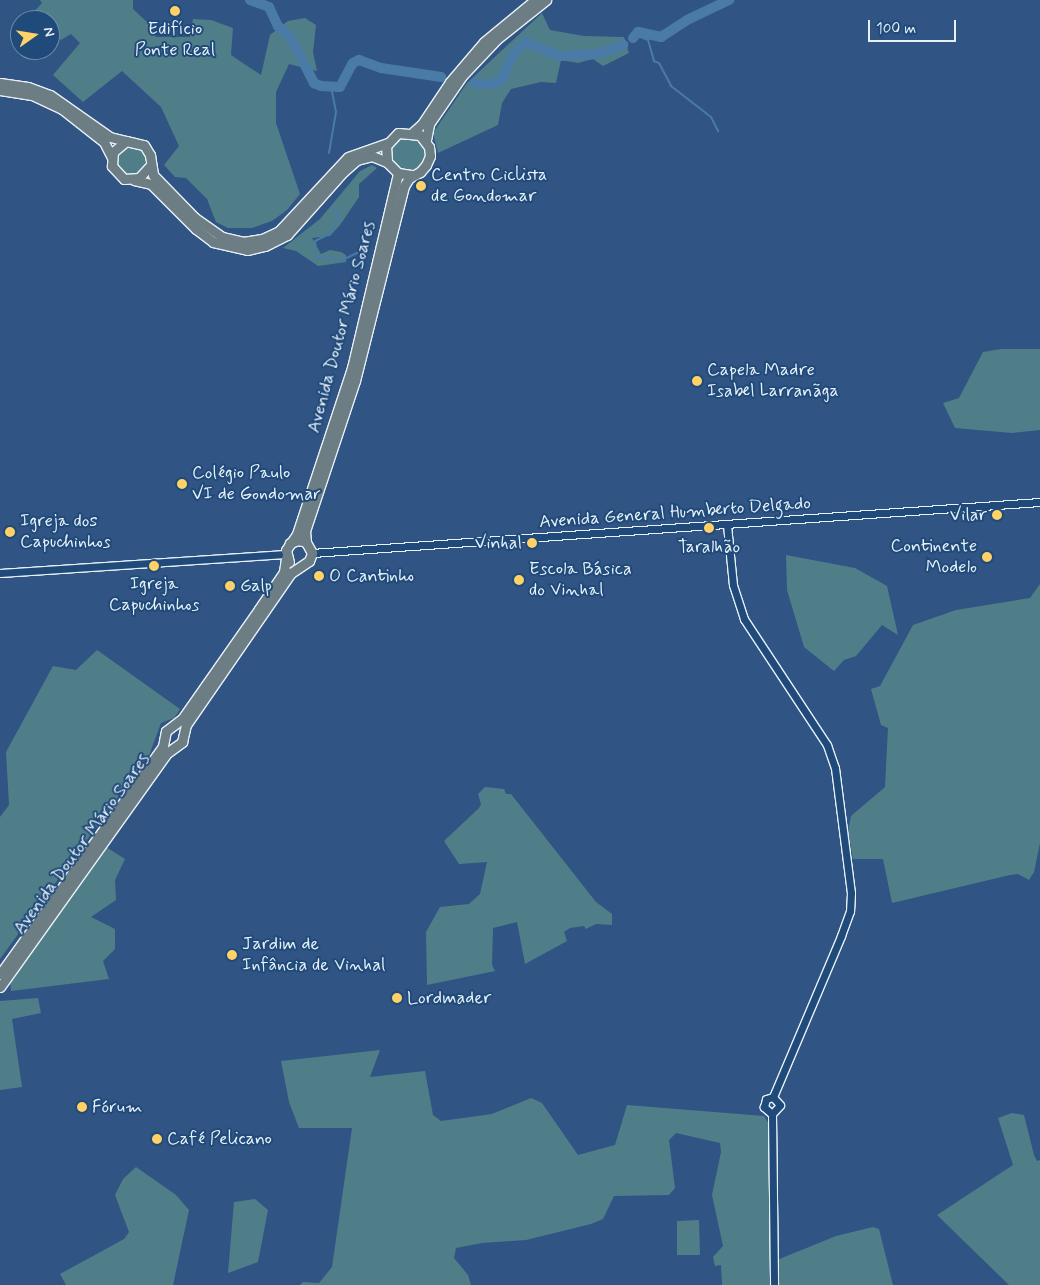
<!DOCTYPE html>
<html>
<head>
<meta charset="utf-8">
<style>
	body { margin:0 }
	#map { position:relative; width:1040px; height:1285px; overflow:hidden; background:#305484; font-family:Mynerve,sans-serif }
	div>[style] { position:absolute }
	.green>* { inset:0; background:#507e88 }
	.round { border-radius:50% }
	.stream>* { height:2px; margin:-1px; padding:0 1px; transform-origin:1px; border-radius:1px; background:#497ba6 }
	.river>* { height:10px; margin:-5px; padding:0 5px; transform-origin:5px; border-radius:5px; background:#497ba6 }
	.roads { filter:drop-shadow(1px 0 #e8f1f8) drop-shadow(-1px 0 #e8f1f8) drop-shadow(0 1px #e8f1f8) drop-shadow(0 -1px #e8f1f8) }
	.minor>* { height:7px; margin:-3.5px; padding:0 3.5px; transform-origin:3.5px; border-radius:3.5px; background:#1f4a7a }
	.major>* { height:9px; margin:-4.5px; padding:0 4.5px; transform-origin:4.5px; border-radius:4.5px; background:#6d7d84 }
	.dots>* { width:14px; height:14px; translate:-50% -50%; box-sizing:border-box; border:2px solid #1f4a7a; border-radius:50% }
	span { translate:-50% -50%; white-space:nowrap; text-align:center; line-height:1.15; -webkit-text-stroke:4px #1f4a7a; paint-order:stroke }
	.poi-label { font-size:18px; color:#e8f1f8 }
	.left { translate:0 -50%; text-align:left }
	.right { translate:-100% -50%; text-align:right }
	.street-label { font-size:18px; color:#e8f1f8 }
	.north { position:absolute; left:10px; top:10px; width:50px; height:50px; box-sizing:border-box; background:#1f4a7a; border:1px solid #6f8dac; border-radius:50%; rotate:77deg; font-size:14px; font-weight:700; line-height:20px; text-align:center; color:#e8f1f8 }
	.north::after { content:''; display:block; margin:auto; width:18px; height:22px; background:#ffd166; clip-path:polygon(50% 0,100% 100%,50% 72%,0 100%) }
	.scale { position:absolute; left:868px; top:20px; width:88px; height:22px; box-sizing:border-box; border:2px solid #e8f1f8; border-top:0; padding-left:6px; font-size:15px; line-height:18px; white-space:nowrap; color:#e8f1f8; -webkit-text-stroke:4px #1f4a7a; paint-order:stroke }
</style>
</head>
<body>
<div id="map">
	<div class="green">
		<i style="clip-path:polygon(40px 0,133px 0,133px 9px,148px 23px,156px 37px,190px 37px,193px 19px,211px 20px,233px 28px,231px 55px,261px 75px,270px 35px,288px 21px,305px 18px,316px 25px,313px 52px,317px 71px,289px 64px,276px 92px,276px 123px,300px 194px,287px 210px,272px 221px,252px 228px,228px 228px,216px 222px,207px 199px,186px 178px,175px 177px,164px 165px,179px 146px,161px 107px,122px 71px,83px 102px,53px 75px,80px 43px,71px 34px,61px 40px,50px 29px,50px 20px,42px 20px,34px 12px,42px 3px)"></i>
		<i style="clip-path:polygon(542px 13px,550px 30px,584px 36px,624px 37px,629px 53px,603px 66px,593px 59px,578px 63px,561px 60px,556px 83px,541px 82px,511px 89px,502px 103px,498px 125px,438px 153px,433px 133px,467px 83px)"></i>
		<i class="round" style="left:389px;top:135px;width:36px;height:36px"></i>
		<i class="round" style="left:116px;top:145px;width:30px;height:30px"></i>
		<i style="clip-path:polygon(372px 165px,377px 168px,359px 184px,359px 197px,340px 225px,330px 236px,312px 238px,321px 254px,330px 250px,341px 252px,346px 255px,346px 262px,318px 266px,296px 251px,283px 248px,320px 219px,360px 171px)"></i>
		<i style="clip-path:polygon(1001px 349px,1040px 349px,1040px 430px,1012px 433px,955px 428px,943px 403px,959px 398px,983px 352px)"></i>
		<i style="clip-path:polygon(786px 555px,855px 568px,887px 586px,898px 635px,882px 625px,856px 656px,844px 660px,834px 671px,804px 647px,787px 590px)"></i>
		<i style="clip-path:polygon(1040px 584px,1040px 843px,1034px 872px,1029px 880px,1018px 874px,1010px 875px,892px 903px,883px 859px,853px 859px,848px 831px,851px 816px,885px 787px,888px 728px,881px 725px,871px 689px,880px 686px,913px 625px,956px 610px,1030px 598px)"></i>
		<i style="clip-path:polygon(97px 650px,180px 709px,174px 718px,161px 723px,150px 753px,0 959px,0 817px,9px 805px,6px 752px,53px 666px,76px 670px)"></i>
		<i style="clip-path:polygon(485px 787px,504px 789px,506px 794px,511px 794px,596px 902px,612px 914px,612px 925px,596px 924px,586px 929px,584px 926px,570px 928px,564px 932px,567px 941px,525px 964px,517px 922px,493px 928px,492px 965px,495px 971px,427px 985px,426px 932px,440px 907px,469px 904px,480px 894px,487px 862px,459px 864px,444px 841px,479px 808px,481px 804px,478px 794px)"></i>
		<i style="clip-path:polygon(106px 847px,125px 859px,115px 880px,116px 900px,91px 917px,115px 929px,115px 949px,103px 961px,109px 979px,11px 991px,10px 980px)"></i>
		<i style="clip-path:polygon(38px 998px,41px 1013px,12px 1019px,22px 1087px,0 1090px,0 1001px)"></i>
		<i style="clip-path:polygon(380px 1050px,370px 1077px,425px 1071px,433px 1115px,441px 1121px,492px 1114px,531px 1098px,542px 1103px,578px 1155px,615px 1145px,627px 1105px,764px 1116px,769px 1124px,777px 1260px,836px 1236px,873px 1227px,879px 1229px,893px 1285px,722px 1285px,721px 1265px,715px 1266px,713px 1257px,723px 1246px,712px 1195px,721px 1152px,720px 1143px,676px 1133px,669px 1140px,675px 1188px,669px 1195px,614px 1196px,603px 1219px,591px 1224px,526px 1240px,482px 1243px,456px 1248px,454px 1258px,468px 1275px,471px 1285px,300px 1285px,303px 1282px,319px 1283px,332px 1267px,352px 1128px,299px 1128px,289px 1102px,281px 1061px)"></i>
		<i style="clip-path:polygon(1012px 1113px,1024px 1115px,1034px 1155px,1037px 1161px,1040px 1160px,1040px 1285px,1009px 1285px,937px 1215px,1013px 1165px,998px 1118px)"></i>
		<i style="clip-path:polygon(136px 1167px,176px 1195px,189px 1210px,173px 1285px,66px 1285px,60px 1274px,124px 1239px,129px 1232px,115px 1195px,123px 1179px)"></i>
		<i style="clip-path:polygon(255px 1199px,268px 1210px,258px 1262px,228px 1273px,234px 1202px)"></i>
		<i style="clip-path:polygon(699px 1220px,700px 1255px,677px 1255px,677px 1221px)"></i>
	</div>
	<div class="stream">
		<i style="left:635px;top:35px;width:14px;rotate:21deg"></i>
		<i style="left:648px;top:40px;width:22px;rotate:74deg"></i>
		<i style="left:654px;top:61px;width:5px;rotate:22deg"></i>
		<i style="left:659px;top:63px;width:26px;rotate:62deg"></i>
		<i style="left:671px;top:86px;width:51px;rotate:37.8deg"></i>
		<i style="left:711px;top:117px;width:16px;rotate:63deg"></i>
		<i style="left:329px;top:153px;width:42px;rotate:-80.3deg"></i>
		<i style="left:336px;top:112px;width:26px;rotate:-101deg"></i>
		<i style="left:333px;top:205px;width:15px;rotate:67deg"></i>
		<i style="left:339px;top:219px;width:18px;rotate:124deg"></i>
		<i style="left:329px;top:234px;width:16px;rotate:153deg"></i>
		<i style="left:315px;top:241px;width:16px;rotate:83deg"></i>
		<i style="left:317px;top:257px;width:25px;rotate:7deg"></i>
		<i style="left:342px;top:260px;width:19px;rotate:-25deg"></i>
	</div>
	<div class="river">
		<i style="left:250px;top:0;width:20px;rotate:20deg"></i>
		<i style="left:269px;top:7px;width:21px;rotate:65deg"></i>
		<i style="left:278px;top:26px;width:18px;rotate:43deg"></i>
		<i style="left:291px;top:38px;width:51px;rotate:62.9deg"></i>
		<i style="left:314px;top:83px;width:8px;rotate:23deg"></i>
		<i style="left:321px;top:86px;width:19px;rotate:3deg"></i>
		<i style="left:340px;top:87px;width:27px;rotate:-62deg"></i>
		<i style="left:353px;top:63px;width:7px;rotate:-27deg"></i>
		<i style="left:359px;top:60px;width:23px;rotate:20deg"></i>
		<i style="left:381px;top:68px;width:61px;rotate:8.5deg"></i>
		<i style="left:633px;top:38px;width:8px;rotate:-50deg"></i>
		<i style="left:638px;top:32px;width:24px;rotate:12deg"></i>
		<i style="left:661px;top:37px;width:31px;rotate:-33deg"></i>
		<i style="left:687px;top:20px;width:47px;rotate:-25.5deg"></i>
		<i style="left:475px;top:83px;width:12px;rotate:9deg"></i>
		<i style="left:487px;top:85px;width:15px;rotate:-16deg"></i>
		<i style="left:501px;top:81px;width:30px;rotate:-66deg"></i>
		<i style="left:513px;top:54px;width:17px;rotate:-45deg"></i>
		<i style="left:525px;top:42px;width:37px;rotate:22deg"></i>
		<i style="left:559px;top:56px;width:39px;rotate:-3deg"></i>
		<i style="left:598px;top:54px;width:27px;rotate:-20deg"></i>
	</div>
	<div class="roads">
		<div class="minor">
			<i style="left:727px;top:525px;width:60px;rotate:84.3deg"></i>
			<i style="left:733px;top:585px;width:36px;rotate:72deg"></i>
			<i style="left:744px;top:619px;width:151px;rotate:56.6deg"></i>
			<i style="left:827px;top:745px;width:24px;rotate:71deg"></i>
			<i style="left:835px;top:768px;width:126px;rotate:82.7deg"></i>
			<i style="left:851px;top:893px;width:18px;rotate:93deg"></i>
			<i style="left:850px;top:911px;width:27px;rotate:110deg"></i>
			<i style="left:841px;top:936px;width:175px;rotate:112.9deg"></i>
			<i style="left:312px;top:553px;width:730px;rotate:-4.01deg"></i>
			<i style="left:0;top:573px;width:286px;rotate:-3.8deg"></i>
			<i style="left:772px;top:1114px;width:171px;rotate:89.3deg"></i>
			<i style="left:772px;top:1114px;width:11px;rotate:-139deg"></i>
			<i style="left:764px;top:1107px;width:8px;rotate:-76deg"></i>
			<i style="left:766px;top:1099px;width:7px;rotate:-16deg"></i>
			<i style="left:772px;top:1114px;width:12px;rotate:-48deg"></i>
			<i style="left:780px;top:1105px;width:11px;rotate:-131deg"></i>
		</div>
		<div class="major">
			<i style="left:0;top:83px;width:28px;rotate:8deg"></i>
			<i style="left:28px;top:87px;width:23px;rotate:20deg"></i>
			<i style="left:50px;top:95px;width:73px;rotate:35deg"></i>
			<i style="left:110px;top:137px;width:16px;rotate:14deg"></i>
			<i style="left:0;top:90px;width:32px;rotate:9deg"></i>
			<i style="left:32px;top:95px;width:33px;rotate:25deg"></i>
			<i style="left:62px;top:109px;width:53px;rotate:38.2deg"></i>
			<i style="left:104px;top:142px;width:18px;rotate:63deg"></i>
			<i style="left:413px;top:132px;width:12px;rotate:-42deg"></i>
			<i style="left:422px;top:124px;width:50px;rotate:-56.3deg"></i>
			<i style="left:450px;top:82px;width:52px;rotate:-49.6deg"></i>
			<i style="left:484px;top:42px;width:66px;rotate:-39.5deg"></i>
			<i style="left:426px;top:140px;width:16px;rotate:-79deg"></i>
			<i style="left:429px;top:124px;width:58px;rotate:-55.5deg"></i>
			<i style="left:462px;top:76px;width:51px;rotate:-46.6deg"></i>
			<i style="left:497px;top:39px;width:63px;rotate:-38.5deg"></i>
			<i style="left:150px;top:166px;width:16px;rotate:133deg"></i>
			<i style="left:139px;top:178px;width:15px;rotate:176deg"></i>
			<i style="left:124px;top:179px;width:18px;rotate:-133deg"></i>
			<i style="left:112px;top:166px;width:14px;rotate:-86deg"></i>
			<i style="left:113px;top:152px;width:17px;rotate:-40deg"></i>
			<i style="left:126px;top:141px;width:18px;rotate:13deg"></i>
			<i style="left:144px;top:145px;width:12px;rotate:59deg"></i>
			<i style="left:150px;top:155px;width:20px;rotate:81deg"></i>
			<i style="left:153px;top:175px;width:60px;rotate:45.7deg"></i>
			<i style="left:195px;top:218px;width:33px;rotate:35deg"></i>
			<i style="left:222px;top:237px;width:22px;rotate:13deg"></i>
			<i style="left:243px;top:242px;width:19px;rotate:-9deg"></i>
			<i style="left:262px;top:239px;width:19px;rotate:-25deg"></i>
			<i style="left:279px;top:231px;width:101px;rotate:-47deg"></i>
			<i style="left:348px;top:157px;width:42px;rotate:-19.3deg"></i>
			<i style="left:134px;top:180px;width:17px;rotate:13deg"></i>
			<i style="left:151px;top:184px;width:64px;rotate:45deg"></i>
			<i style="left:196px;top:229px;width:21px;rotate:37deg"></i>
			<i style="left:213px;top:242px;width:35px;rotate:13deg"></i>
			<i style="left:247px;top:250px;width:18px;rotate:-13deg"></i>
			<i style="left:265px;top:246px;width:25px;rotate:-27deg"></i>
			<i style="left:287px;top:235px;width:84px;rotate:-48.4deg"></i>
			<i style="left:343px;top:172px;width:18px;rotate:-41deg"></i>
			<i style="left:357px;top:160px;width:16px;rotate:-15deg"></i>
			<i style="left:372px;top:156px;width:16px;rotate:22deg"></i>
			<i style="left:306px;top:542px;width:11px;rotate:-95deg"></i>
			<i style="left:305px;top:531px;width:158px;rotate:-71.6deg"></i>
			<i style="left:355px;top:381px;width:201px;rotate:-75.9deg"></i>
			<i style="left:404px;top:186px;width:9px;rotate:-58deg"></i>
			<i style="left:409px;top:178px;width:13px;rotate:-29deg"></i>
			<i style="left:420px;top:172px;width:9px;rotate:-49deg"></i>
			<i style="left:426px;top:165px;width:10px;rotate:-66deg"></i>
			<i style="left:430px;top:156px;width:9px;rotate:-96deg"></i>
			<i style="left:429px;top:147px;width:15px;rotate:-127deg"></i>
			<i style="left:420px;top:135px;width:22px;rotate:-175deg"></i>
			<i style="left:398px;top:133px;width:18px;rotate:133deg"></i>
			<i style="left:386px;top:146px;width:16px;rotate:86deg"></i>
			<i style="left:387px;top:162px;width:16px;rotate:45deg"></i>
			<i style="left:398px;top:173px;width:15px;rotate:8deg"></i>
			<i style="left:289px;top:562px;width:12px;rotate:-104deg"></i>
			<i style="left:286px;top:550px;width:19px;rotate:-55deg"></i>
			<i style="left:297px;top:534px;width:175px;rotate:-71.7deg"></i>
			<i style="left:352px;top:368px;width:200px;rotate:-76.7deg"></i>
			<i style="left:0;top:974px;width:280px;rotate:-54.4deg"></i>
			<i style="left:163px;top:746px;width:15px;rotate:-79deg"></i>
			<i style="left:166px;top:731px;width:20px;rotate:-37deg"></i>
			<i style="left:182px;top:719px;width:134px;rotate:-55deg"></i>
			<i style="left:259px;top:609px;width:45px;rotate:-56deg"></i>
			<i style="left:284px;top:572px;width:14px;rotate:-82deg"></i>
			<i style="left:0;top:987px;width:287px;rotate:-54.5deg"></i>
			<i style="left:167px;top:753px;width:19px;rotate:-36deg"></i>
			<i style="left:182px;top:742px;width:17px;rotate:-77deg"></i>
			<i style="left:186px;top:725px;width:185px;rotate:-55.4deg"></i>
			<i style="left:291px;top:573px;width:22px;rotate:-34deg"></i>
			<i style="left:309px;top:561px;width:9px;rotate:-69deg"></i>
			<i style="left:312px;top:553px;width:13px;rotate:-119deg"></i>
			<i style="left:306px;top:542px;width:8px;rotate:-166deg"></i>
			<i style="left:298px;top:540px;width:9px;rotate:159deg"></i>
		</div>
	</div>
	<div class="dots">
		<i style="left:175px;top:11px;background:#ffd166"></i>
		<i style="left:421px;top:186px;background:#ffd166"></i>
		<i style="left:697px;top:381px;background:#ffd166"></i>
		<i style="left:182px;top:484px;background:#ffd166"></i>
		<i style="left:997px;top:515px;background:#ffd166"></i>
		<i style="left:709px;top:528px;background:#ffd166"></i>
		<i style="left:10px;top:532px;background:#ffd166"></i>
		<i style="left:532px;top:543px;background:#ffd166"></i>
		<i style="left:987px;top:557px;background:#ffd166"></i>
		<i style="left:154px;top:566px;background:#ffd166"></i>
		<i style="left:319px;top:576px;background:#ffd166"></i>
		<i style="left:519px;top:580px;background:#ffd166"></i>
		<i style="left:230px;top:586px;background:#ffd166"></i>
		<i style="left:232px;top:955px;background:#ffd166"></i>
		<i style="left:397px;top:998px;background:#ffd166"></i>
		<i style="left:82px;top:1107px;background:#ffd166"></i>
		<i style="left:157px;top:1139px;background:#ffd166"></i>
	</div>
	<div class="poi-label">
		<span style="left:175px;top:40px">Edifício<br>Ponte Real</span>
		<span class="left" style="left:431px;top:186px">Centro Ciclista<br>de Gondomar</span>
		<span class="left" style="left:707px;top:381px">Capela Madre<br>Isabel Larranãga</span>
		<span class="left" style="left:192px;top:484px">Colégio Paulo<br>VI de Gondomar</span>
		<span class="right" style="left:987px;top:515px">Vilar</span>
		<span class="left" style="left:20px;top:532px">Igreja dos<br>Capuchinhos</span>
		<span class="right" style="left:522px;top:543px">Vinhal</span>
		<span style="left:709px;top:547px">Taralhão</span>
		<span class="right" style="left:977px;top:557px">Continente<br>Modelo</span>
		<span class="left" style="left:529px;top:580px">Escola Básica<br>do Vinhal</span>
		<span class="left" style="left:329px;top:576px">O Cantinho</span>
		<span style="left:154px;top:595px">Igreja<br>Capuchinhos</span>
		<span class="left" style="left:240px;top:586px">Galp</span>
		<span class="left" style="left:242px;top:955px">Jardim de<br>Infância de Vinhal</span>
		<span class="left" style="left:407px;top:998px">Lordmader</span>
		<span class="left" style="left:92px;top:1107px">Fórum</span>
		<span class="left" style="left:167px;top:1139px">Café Pelicano</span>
	</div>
	<div class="street-label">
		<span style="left:342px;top:327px;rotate:-75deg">Avenida Doutor Mário Soares</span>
		<span style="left:675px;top:513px;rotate:-4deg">Avenida General Humberto Delgado</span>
		<span style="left:82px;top:844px;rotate:-54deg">Avenida Doutor Mário Soares</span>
	</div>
	<div class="north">N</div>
	<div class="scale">100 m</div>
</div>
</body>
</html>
